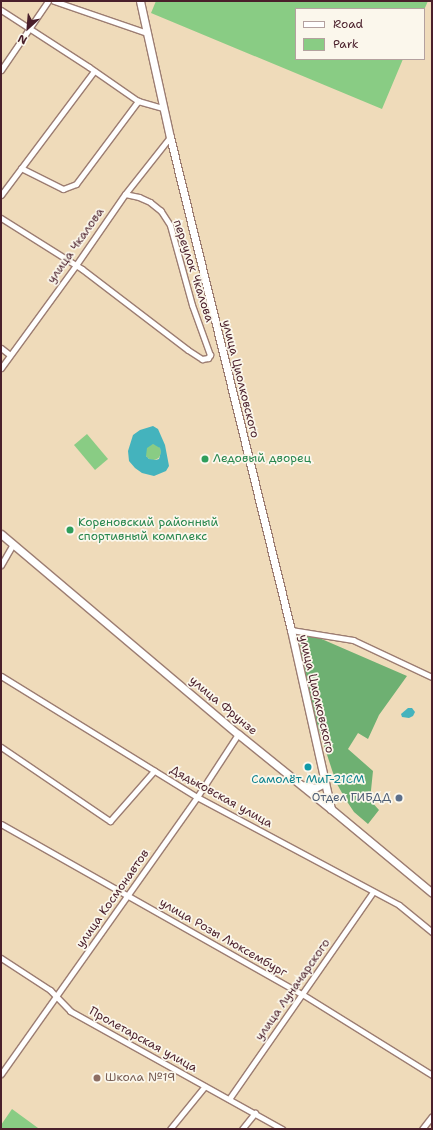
<!DOCTYPE html>
<html>
<head>
<meta charset="utf-8">
<style>
	body { margin:0 }
	#map { position:relative; width:433px; height:1130px; overflow:hidden; background:#efdbba; font-family:"Shantell Sans",sans-serif }
	div>[style] { position:absolute }
	.green>* { inset:0; background:#89cc84 }
	.round { border-radius:50% }
	.forest>* { inset:0; background:#6eb072 }
	.water>* { inset:0; background:#44b3bd }
	.roads { filter:drop-shadow(1px 0 #9c7d72) drop-shadow(-1px 0 #9c7d72) drop-shadow(0 1px #9c7d72) drop-shadow(0 -1px #9c7d72) }
	.minor>* { height:5px; margin:-2.5px; padding:0 2.5px; transform-origin:2.5px; border-radius:2.5px; background:#fff }
	.major>* { height:7px; margin:-3.5px; padding:0 3.5px; transform-origin:3.5px; border-radius:3.5px; background:#fff }
	.dots>* { width:11px; height:11px; translate:-50% -50%; box-sizing:border-box; border:2px solid #fbf7ec; border-radius:50% }
	span { translate:-50% -50%; white-space:nowrap; text-align:center; line-height:1.15; -webkit-text-stroke:3.5px #fbf7ec; paint-order:stroke }
	.street-label { font-size:12px; color:#4a1f2b }
	.leisure-label { font-size:12px; color:#27864d }
	.left { translate:0 -50%; text-align:left }
	.culture-label { font-size:12px; color:#0d838f }
	.service-label { font-size:12px; color:#4e5e75 }
	.right { translate:-100% -50%; text-align:right }
	.education-label { font-size:12px; color:#785e54 }
	.frame { position:absolute; inset:0; border:2px solid #4a1f2b; pointer-events:none }
	.legend { position:absolute; left:295px; top:8px; width:130px; height:52px; box-sizing:border-box; background:#fbf7ec; border:1px solid #b4a19f; margin:0; padding:5px 7px; list-style:none; font-size:12px; color:#4a1f2b }
	.legend li { display:flex; align-items:center; gap:8px; height:20px }
	.legend b { width:20px; border:1px solid #b4a19f }
	.north { position:absolute; left:8px; top:8px; width:40px; height:40px; -webkit-text-stroke:3px #fbf7ec; paint-order:stroke; rotate:206deg; font-size:11px; font-weight:700; line-height:16px; text-align:center; color:#4a1f2b }
	.north::after { content:''; display:block; margin:auto; width:14px; height:18px; background:#4a1f2b; clip-path:polygon(50% 0,100% 100%,50% 72%,0 100%) }
</style>
</head>
<body>
<div id="map">
	<div class="green">
		<i style="clip-path:polygon(156px 1px,428px 1px,424px 10px,296px 9px,296px 59px,403px 59px,382px 109px,151px 13px)"></i>
		<i style="clip-path:polygon(87px 434px,108px 459px,95px 470px,74px 445px)"></i>
		<i class="round" style="left:145px;top:444px;width:16px;height:16px"></i>
		<i style="clip-path:polygon(12px 1109px,38px 1128px,37px 1129px,1px 1128px,1px 1125px)"></i>
	</div>
	<div class="forest">
		<i style="clip-path:polygon(305px 635px,317px 637px,407px 676px,379px 715px,368px 739px,358px 733px,348px 749px,373px 771px,370px 800px,379px 810px,368px 824px,354px 812px,346px 800px,337px 784px,332px 770px,317px 724px,301px 654px,300px 640px)"></i>
	</div>
	<div class="water">
		<i style="clip-path:polygon(evenodd,153px 426px,158px 429px,165px 445px,169px 466px,166px 471px,154px 476px,142px 473px,135px 468px,129px 461px,128px 451px,133px 435px,140px 430px,153px 426px,153px 444px,160px 448px,161px 452px,159px 459px,156px 460px,149px 459px,146px 456px,147px 448px,153px 444px)"></i>
		<i style="clip-path:polygon(408px 708px,412px 708px,415px 712px,413px 716px,409px 718px,402px 717px,401px 714px)"></i>
	</div>
	<div class="roads">
		<div class="minor">
			<i style="left:54px;top:1px;width:98px;rotate:19deg"></i>
			<i style="left:1px;top:10px;width:105px;rotate:32.9deg"></i>
			<i style="left:89px;top:67px;width:60px;rotate:34.8deg"></i>
			<i style="left:138px;top:101px;width:26px;rotate:16deg"></i>
			<i style="left:1px;top:70px;width:83px;rotate:-55.7deg"></i>
			<i style="left:21px;top:168px;width:47px;rotate:26.6deg"></i>
			<i style="left:63px;top:189px;width:14px;rotate:-21deg"></i>
			<i style="left:76px;top:184px;width:104px;rotate:-53.2deg"></i>
			<i style="left:1px;top:195px;width:155px;rotate:-53.1deg"></i>
			<i style="left:1px;top:218px;width:96px;rotate:32.2deg"></i>
			<i style="left:82px;top:269px;width:133px;rotate:37.4deg"></i>
			<i style="left:188px;top:350px;width:17px;rotate:33deg"></i>
			<i style="left:202px;top:359px;width:6px;rotate:-9deg"></i>
			<i style="left:208px;top:358px;width:4px;rotate:-56deg"></i>
			<i style="left:210px;top:355px;width:53px;rotate:-109.8deg"></i>
			<i style="left:192px;top:305px;width:83px;rotate:-105.4deg"></i>
			<i style="left:170px;top:225px;width:17px;rotate:-123deg"></i>
			<i style="left:161px;top:211px;width:14px;rotate:-141deg"></i>
			<i style="left:150px;top:202px;width:12px;rotate:-156deg"></i>
			<i style="left:139px;top:197px;width:14px;rotate:-168deg"></i>
			<i style="left:1px;top:348px;width:11px;rotate:38deg"></i>
			<i style="left:1px;top:368px;width:127px;rotate:-53.9deg"></i>
			<i style="left:76px;top:265px;width:86px;rotate:-55.4deg"></i>
			<i style="left:125px;top:194px;width:73px;rotate:-51.7deg"></i>
			<i style="left:1px;top:565px;width:24px;rotate:-60deg"></i>
			<i style="left:291px;top:630px;width:63px;rotate:9.2deg"></i>
			<i style="left:353px;top:640px;width:87px;rotate:25.1deg"></i>
			<i style="left:1px;top:676px;width:230px;rotate:31.7deg"></i>
			<i style="left:197px;top:797px;width:229px;rotate:28.1deg"></i>
			<i style="left:399px;top:905px;width:43px;rotate:39.3deg"></i>
			<i style="left:1px;top:747px;width:132px;rotate:34.2deg"></i>
			<i style="left:110px;top:821px;width:67px;rotate:-48.7deg"></i>
			<i style="left:1px;top:824px;width:346px;rotate:29.5deg"></i>
			<i style="left:302px;top:994px;width:153px;rotate:31.9deg"></i>
			<i style="left:1px;top:958px;width:59px;rotate:33.1deg"></i>
			<i style="left:50px;top:990px;width:29px;rotate:46deg"></i>
			<i style="left:70px;top:1011px;width:243px;rotate:29.1deg"></i>
			<i style="left:1px;top:1074px;width:339px;rotate:-54.7deg"></i>
			<i style="left:197px;top:797px;width:75px;rotate:-56.9deg"></i>
			<i style="left:229px;top:1099px;width:252px;rotate:-55.2deg"></i>
			<i style="left:170px;top:1129px;width:55px;rotate:-50.9deg"></i>
			<i style="left:242px;top:1129px;width:21px;rotate:-51deg"></i>
			<i style="left:422px;top:1129px;width:16px;rotate:-52deg"></i>
		</div>
		<div class="major">
			<i style="left:140px;top:1px;width:139px;rotate:77.6deg"></i>
			<i style="left:170px;top:137px;width:508px;rotate:76.21deg"></i>
			<i style="left:291px;top:630px;width:183px;rotate:77.4deg"></i>
			<i style="left:1px;top:534px;width:310px;rotate:40.2deg"></i>
			<i style="left:238px;top:734px;width:119px;rotate:38.9deg"></i>
			<i style="left:331px;top:809px;width:131px;rotate:39.7deg"></i>
			<i style="left:305px;top:785px;width:10px;rotate:17deg"></i>
			<i style="left:315px;top:788px;width:11px;rotate:-27deg"></i>
		</div>
	</div>
	<div class="dots">
		<i style="left:205px;top:459px;background:#2e9e5b"></i>
		<i style="left:70px;top:530px;background:#2e9e5b"></i>
		<i style="left:308px;top:767px;background:#0f9aa8"></i>
		<i style="left:399px;top:798px;background:#5c6f8a"></i>
		<i style="left:97px;top:1078px;background:#8d6e63"></i>
	</div>
	<div class="street-label">
		<span style="left:76px;top:246px;rotate:-55deg">улица Чкалова</span>
		<span style="left:193px;top:271px;rotate:72deg">переулок Чкалова</span>
		<span style="left:240px;top:379px;rotate:76deg">улица Циолковского</span>
		<span style="left:316px;top:694px;rotate:77deg">улица Циолковского</span>
		<span style="left:223px;top:706px;rotate:40deg">улица Фрунзе</span>
		<span style="left:221px;top:797px;rotate:29deg">Дядьковская улица</span>
		<span style="left:113px;top:899px;rotate:-55deg">улица Космонавтов</span>
		<span style="left:223px;top:938px;rotate:30deg">улица Розы Люксембург</span>
		<span style="left:293px;top:990px;rotate:-55deg">улица Луначарского</span>
		<span style="left:143px;top:1040px;rotate:29deg">Пролетарская улица</span>
	</div>
	<div class="leisure-label">
		<span class="left" style="left:213px;top:459px">Ледовый дворец</span>
		<span class="left" style="left:78px;top:530px">Кореновский районный<br>спортивный комплекс</span>
	</div>
	<div class="culture-label">
		<span style="left:308px;top:780px">Самолёт МиГ-21СМ</span>
	</div>
	<div class="service-label">
		<span class="right" style="left:391px;top:798px">Отдел ГИБДД</span>
	</div>
	<div class="education-label">
		<span class="left" style="left:105px;top:1078px">Школа №19</span>
	</div>
	<div class="frame"></div>
	<ul class="legend">
	<li><b style="height:5px;background:#fff"></b>Road</li>
	<li><b style="height:11px;background:#89cc84"></b>Park</li>
	</ul>
	<div class="north">N</div>
</div>
</body>
</html>
